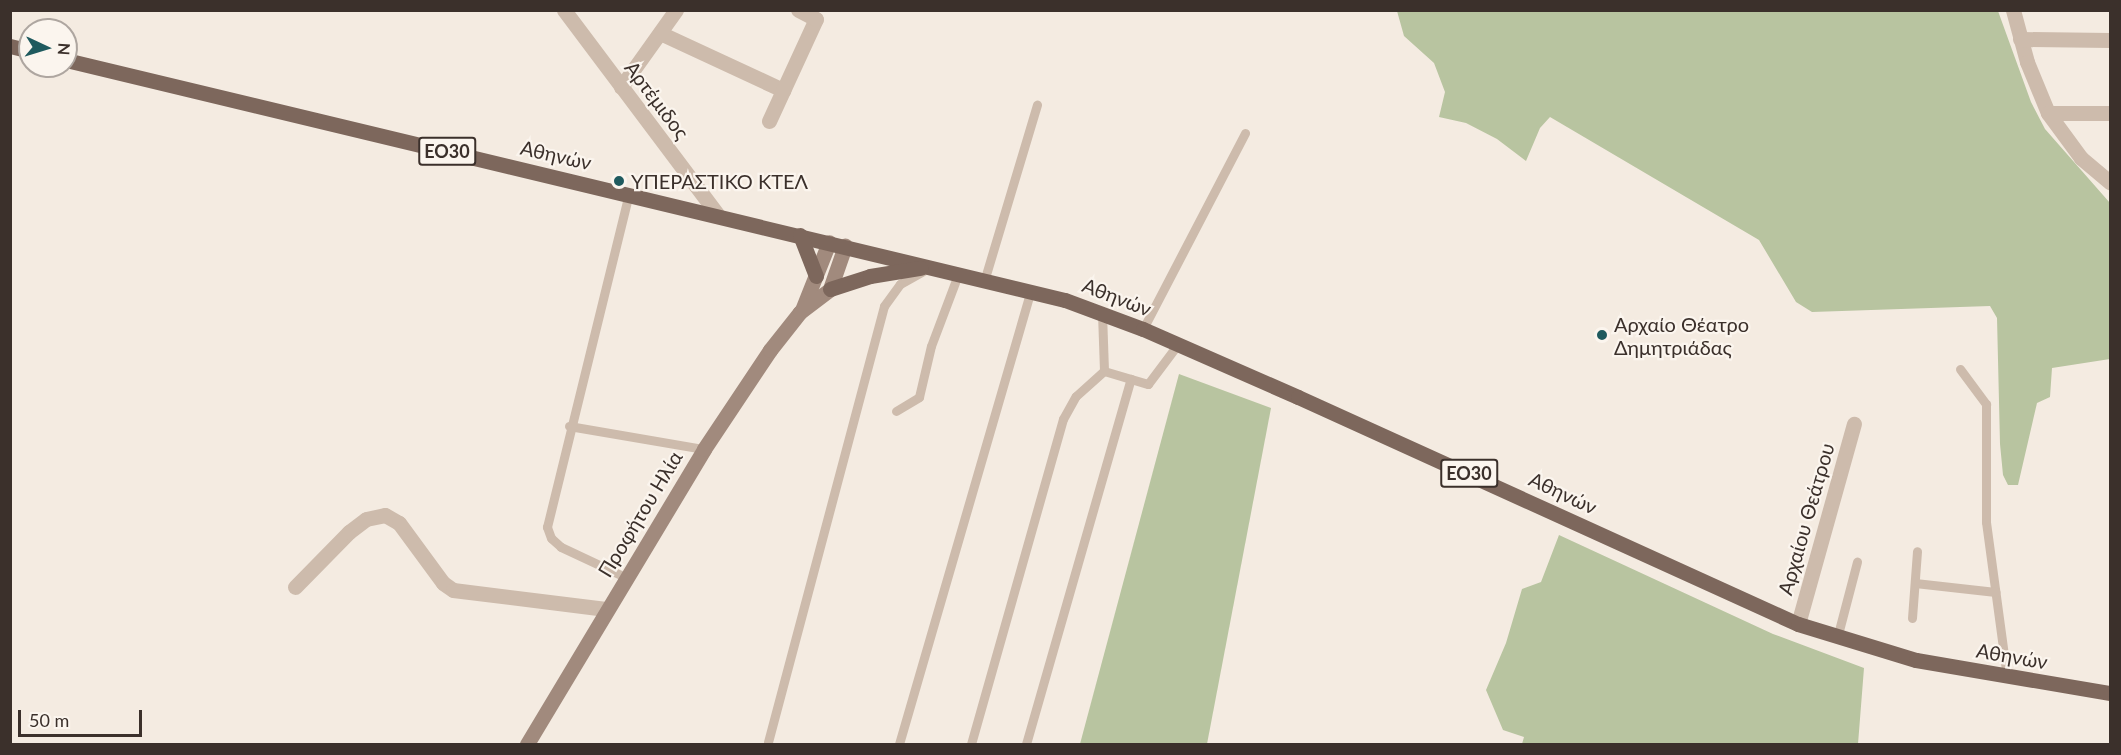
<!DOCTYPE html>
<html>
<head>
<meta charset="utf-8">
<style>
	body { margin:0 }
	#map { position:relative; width:2121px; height:755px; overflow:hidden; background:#f4ebe1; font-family:Lato,sans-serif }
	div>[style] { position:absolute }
	.green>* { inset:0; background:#b8c4a0 }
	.lane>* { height:9px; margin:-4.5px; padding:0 4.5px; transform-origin:4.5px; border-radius:4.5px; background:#cdbbac }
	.street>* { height:15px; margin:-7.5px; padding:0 7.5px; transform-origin:7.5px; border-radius:7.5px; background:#cdbbac }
	.secondary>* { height:15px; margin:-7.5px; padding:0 7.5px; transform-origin:7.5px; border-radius:7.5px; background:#a18a7d }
	.primary>* { height:15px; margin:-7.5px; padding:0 7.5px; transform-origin:7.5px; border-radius:7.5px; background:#7d675c }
	.dots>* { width:16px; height:16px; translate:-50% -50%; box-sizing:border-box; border:3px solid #fbf5ee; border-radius:50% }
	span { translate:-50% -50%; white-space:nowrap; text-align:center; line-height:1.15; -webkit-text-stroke:4.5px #fbf5ee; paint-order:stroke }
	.shield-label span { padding:2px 4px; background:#fbf5ee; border:2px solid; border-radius:4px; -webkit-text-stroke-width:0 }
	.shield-label { font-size:18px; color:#3b302b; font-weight:700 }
	.street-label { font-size:20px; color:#3b302b }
	.poi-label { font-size:20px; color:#3b302b }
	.left { translate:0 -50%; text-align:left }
	.frame { position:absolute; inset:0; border:12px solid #3b302b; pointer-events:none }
	.north { position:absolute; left:18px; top:18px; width:60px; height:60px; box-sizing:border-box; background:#fbf5ee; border:2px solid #aea6a0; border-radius:50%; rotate:94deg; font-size:16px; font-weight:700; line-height:24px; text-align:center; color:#3b302b }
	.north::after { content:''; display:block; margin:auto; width:21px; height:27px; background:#1f5a5e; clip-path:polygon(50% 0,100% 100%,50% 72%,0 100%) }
	.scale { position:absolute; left:18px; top:710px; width:124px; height:27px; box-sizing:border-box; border:3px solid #3b302b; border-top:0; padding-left:8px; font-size:18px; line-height:21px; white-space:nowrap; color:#3b302b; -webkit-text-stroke:4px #fbf5ee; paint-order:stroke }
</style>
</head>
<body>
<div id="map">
	<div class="green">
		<i style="clip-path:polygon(1397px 11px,1998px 11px,2031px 102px,2045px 129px,2110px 203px,2110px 359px,2052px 368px,2050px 397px,2037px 403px,2018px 485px,2008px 485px,2003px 475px,2000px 444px,1997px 318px,1990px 306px,1812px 312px,1796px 302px,1759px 240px,1550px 117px,1540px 128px,1526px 161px,1497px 139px,1466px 123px,1439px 117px,1445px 92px,1434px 63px,1404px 36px)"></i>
		<i style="clip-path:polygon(1179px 374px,1271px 408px,1207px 744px,1080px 744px)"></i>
		<i style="clip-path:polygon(1559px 535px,1773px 634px,1864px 668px,1858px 744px,1522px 744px,1524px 737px,1503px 730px,1486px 690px,1506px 643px,1522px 589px,1541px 582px)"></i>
	</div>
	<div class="lane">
		<i style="left:985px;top:278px;width:181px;rotate:-73.3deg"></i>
		<i style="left:1102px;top:313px;width:58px;rotate:88deg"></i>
		<i style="left:1104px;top:371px;width:46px;rotate:16.5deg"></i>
		<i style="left:1148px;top:384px;width:50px;rotate:-53.1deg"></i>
		<i style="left:1143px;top:329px;width:221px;rotate:-62.5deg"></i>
		<i style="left:1960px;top:369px;width:44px;rotate:53.4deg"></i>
		<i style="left:1986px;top:404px;width:118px;rotate:90deg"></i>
		<i style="left:1986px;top:522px;width:156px;rotate:82.3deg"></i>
		<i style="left:896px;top:411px;width:27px;rotate:-31deg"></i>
		<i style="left:919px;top:397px;width:52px;rotate:-76.8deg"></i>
		<i style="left:931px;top:346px;width:79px;rotate:-69.3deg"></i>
		<i style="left:569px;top:426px;width:137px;rotate:9.7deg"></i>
		<i style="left:625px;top:577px;width:71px;rotate:-154.9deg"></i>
		<i style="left:561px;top:547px;width:13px;rotate:-138deg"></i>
		<i style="left:551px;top:538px;width:12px;rotate:-110deg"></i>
		<i style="left:547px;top:527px;width:343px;rotate:-76.2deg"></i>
		<i style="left:1915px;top:583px;width:81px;rotate:6.4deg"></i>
		<i style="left:1912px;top:618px;width:67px;rotate:-85.7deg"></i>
		<i style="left:1837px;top:638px;width:79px;rotate:-75.3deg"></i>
		<i style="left:768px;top:742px;width:451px;rotate:-75.1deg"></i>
		<i style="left:884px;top:306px;width:27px;rotate:-54deg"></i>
		<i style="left:900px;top:284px;width:26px;rotate:-29deg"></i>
		<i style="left:899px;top:744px;width:473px;rotate:-73.8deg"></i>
		<i style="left:971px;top:744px;width:338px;rotate:-74.2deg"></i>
		<i style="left:1063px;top:419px;width:26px;rotate:-61deg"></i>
		<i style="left:1076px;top:396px;width:38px;rotate:-42deg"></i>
		<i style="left:1026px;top:744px;width:380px;rotate:-74deg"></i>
	</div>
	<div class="street">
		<i style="left:564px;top:10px;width:255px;rotate:53.1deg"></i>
		<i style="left:2013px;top:10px;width:54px;rotate:74.9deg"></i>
		<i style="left:2027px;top:62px;width:55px;rotate:67.6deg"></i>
		<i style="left:2048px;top:113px;width:56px;rotate:53.7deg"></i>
		<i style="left:2081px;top:158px;width:38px;rotate:40deg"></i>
		<i style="left:660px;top:33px;width:136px;rotate:24.9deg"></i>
		<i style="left:2020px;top:39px;width:90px;rotate:0.6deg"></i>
		<i style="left:621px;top:87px;width:95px;rotate:-54.5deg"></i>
		<i style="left:2048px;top:113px;width:62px"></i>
		<i style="left:769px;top:121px;width:112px;rotate:-65.3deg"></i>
		<i style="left:816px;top:19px;width:20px;rotate:-153deg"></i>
		<i style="left:295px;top:587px;width:77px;rotate:-45.5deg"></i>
		<i style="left:349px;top:532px;width:21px;rotate:-37deg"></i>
		<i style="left:366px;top:519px;width:19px;rotate:-12deg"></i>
		<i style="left:385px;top:515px;width:16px;rotate:30deg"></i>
		<i style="left:399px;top:523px;width:74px;rotate:53.7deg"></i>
		<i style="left:443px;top:583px;width:12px;rotate:35deg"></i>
		<i style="left:453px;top:590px;width:154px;rotate:7.1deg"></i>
		<i style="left:1798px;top:624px;width:208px;rotate:-74.4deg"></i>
	</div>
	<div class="secondary">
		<i style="left:802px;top:310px;width:73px;rotate:-68.3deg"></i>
		<i style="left:527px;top:744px;width:344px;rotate:-59deg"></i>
		<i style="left:704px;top:449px;width:119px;rotate:-56.3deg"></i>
		<i style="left:770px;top:350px;width:48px;rotate:-51.7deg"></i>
		<i style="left:800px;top:312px;width:38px;rotate:-37deg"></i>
		<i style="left:830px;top:289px;width:46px;rotate:-70.8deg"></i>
	</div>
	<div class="primary">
		<i style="left:10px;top:46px;width:21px;rotate:14deg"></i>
		<i style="left:66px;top:60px;width:1027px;rotate:13.51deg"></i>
		<i style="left:1065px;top:300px;width:83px;rotate:20.4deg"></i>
		<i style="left:1143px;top:329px;width:169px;rotate:23.7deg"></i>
		<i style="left:1298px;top:397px;width:549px;rotate:24.42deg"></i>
		<i style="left:1798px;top:624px;width:123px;rotate:17deg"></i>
		<i style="left:1916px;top:660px;width:197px;rotate:9.7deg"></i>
		<i style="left:800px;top:235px;width:44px;rotate:68.7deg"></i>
		<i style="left:830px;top:289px;width:42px;rotate:-18deg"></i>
		<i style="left:870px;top:276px;width:51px;rotate:-9.1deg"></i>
	</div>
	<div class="dots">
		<i style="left:619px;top:181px;background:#1f5a5e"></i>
		<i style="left:1602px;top:335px;background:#1f5a5e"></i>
	</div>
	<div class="shield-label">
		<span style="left:447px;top:151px">ΕΟ30</span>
		<span style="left:1469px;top:473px">ΕΟ30</span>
	</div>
	<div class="street-label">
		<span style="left:657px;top:100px;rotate:53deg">Αρτέμιδος</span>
		<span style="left:556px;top:155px;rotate:13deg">Αθηνών</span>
		<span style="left:1117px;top:297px;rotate:21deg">Αθηνών</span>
		<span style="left:1563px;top:493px;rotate:25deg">Αθηνών</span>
		<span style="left:640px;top:514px;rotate:-59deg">Προφήτου Ηλία</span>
		<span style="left:1806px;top:519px;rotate:-74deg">Αρχαίου Θεάτρου</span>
		<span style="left:2012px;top:656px;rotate:10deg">Αθηνών</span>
	</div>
	<div class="poi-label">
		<span class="left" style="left:631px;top:181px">ΥΠΕΡΑΣΤΙΚΟ ΚΤΕΛ</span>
		<span class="left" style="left:1614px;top:336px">Αρχαίο Θέατρο<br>Δημητριάδας</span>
	</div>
	<div class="frame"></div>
	<div class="north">N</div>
	<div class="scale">50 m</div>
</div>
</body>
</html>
